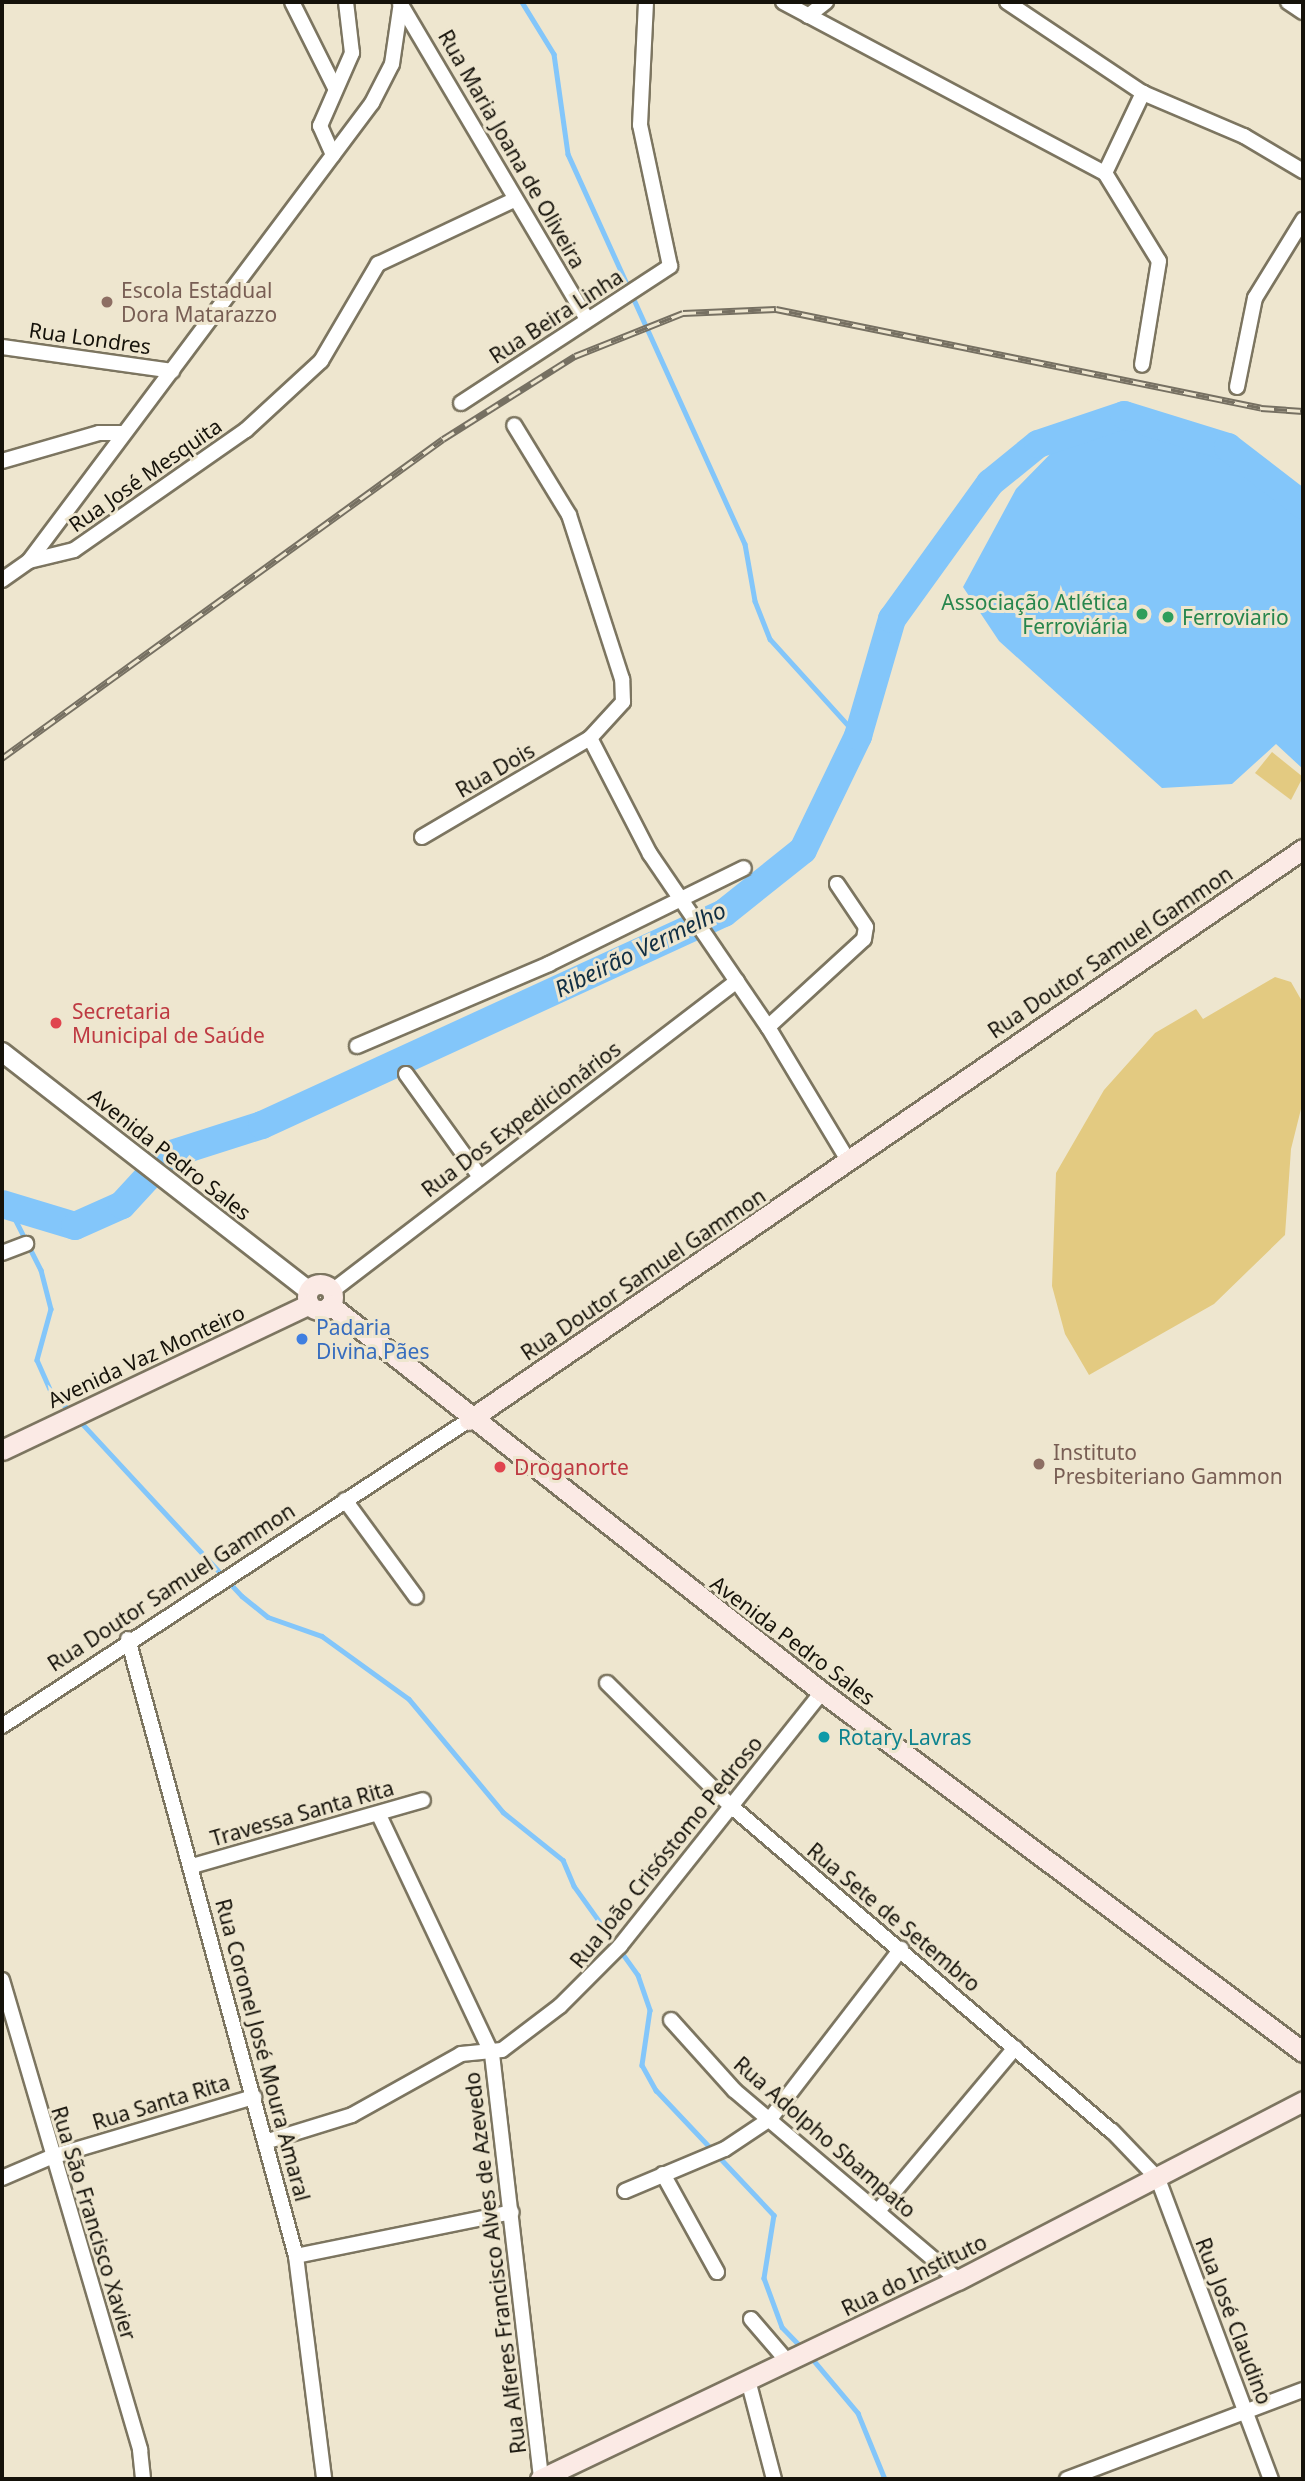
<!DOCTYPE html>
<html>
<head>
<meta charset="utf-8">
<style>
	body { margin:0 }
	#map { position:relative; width:1305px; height:2481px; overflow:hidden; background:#eee6cf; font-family:"Noto Sans",sans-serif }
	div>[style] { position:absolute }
	.green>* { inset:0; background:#e3ca81 }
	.water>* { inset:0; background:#83c6fa }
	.stream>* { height:4.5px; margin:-2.25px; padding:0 2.25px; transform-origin:2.25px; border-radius:2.25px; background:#83c6fa }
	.river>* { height:28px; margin:-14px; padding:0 14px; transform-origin:14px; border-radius:14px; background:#83c6fa }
	.roads { filter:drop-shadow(2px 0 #7c7560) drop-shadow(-2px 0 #7c7560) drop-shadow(0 2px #7c7560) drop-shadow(0 -2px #7c7560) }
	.minor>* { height:14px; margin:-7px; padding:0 7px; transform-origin:7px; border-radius:7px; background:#fff }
	.tertiary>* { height:18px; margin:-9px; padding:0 9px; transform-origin:9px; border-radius:9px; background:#fff }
	.secondary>* { height:19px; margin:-9.5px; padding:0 9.5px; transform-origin:9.5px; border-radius:9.5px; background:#fbeae5 }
	.secondary>.ring { margin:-9.5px; padding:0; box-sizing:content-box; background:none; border:19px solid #fbeae5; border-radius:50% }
	.rail>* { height:7px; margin-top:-3.5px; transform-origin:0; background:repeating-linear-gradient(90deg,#eee6cf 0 13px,#767062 0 26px); box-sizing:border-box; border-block:2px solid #767062 }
	.dots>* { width:19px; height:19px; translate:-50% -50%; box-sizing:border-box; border:4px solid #eee6cf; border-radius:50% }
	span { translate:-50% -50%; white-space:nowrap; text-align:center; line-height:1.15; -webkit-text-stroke:6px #eee6cf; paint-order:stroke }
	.street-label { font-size:21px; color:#15120a }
	.education-label { font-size:21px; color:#785e54 }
	.left { translate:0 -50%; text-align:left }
	.leisure-label { font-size:21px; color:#27864d }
	.right { translate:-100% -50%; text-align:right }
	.health-label { font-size:21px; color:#be3a42 }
	.shop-label { font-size:21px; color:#366cbe }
	.culture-label { font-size:21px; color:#0d838f }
	.water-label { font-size:23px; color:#102e43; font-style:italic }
	.frame { position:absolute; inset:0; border:4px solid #15120a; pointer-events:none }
</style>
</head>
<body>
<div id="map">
	<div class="green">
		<i style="clip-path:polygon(1272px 752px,1303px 777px,1291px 800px,1255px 773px)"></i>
		<i style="clip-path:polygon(1275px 977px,1291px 982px,1303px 1003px,1303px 1101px,1291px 1149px,1285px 1235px,1214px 1304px,1089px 1375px,1065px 1334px,1052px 1286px,1056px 1173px,1104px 1090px,1155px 1033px,1196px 1009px,1203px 1019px)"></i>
	</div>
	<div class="water">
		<i style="clip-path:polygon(1125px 424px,1209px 448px,1303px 517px,1303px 769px,1276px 744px,1232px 784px,1162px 788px,999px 641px,963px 587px,1016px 489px,1062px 442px)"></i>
	</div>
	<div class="stream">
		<i style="left:522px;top:2px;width:61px;rotate:58.4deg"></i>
		<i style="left:554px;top:54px;width:101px;rotate:82deg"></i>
		<i style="left:568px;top:154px;width:428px;rotate:65.6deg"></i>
		<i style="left:745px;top:544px;width:58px;rotate:80deg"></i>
		<i style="left:755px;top:601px;width:41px;rotate:68.5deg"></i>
		<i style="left:770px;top:639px;width:131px;rotate:47.8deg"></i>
		<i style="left:8px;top:1205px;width:73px;rotate:63.1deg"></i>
		<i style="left:41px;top:1270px;width:40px;rotate:75.6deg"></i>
		<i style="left:51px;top:1309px;width:53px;rotate:105.4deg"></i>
		<i style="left:37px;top:1360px;width:36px;rotate:66deg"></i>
		<i style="left:52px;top:1393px;width:24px;rotate:45deg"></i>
		<i style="left:78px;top:1419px;width:241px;rotate:47.2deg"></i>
		<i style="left:242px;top:1596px;width:33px;rotate:39deg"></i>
		<i style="left:268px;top:1617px;width:57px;rotate:19.4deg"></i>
		<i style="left:322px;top:1636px;width:107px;rotate:35.9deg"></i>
		<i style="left:409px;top:1699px;width:147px;rotate:50.2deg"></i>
		<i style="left:503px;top:1812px;width:77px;rotate:38.7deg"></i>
		<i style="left:563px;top:1860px;width:28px;rotate:67deg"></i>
		<i style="left:574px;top:1886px;width:110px;rotate:54.3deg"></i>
		<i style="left:638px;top:1975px;width:37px;rotate:71deg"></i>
		<i style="left:650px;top:2010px;width:56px;rotate:98.3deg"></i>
		<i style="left:642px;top:2065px;width:29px;rotate:61deg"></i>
		<i style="left:656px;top:2090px;width:172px;rotate:46.7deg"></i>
		<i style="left:774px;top:2215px;width:64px;rotate:99deg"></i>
		<i style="left:764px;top:2278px;width:52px;rotate:69.8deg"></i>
		<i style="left:782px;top:2327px;width:28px;rotate:46deg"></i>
		<i style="left:810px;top:2356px;width:75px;rotate:49.9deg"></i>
		<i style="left:858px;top:2413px;width:71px;rotate:67.8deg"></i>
	</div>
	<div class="river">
		<i style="left:2px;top:1204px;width:76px;rotate:16.8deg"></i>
		<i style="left:75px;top:1226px;width:51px;rotate:-24.1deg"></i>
		<i style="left:122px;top:1205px;width:68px;rotate:-47.4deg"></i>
		<i style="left:168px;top:1155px;width:99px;rotate:-17.7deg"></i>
		<i style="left:262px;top:1125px;width:508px;rotate:-24.65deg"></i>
		<i style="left:724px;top:913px;width:101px;rotate:-38.6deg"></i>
		<i style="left:803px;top:850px;width:127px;rotate:-64.2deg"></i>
		<i style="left:858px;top:736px;width:122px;rotate:-73.8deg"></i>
		<i style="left:892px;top:619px;width:168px;rotate:-54.2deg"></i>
		<i style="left:990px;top:483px;width:62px;rotate:-39.1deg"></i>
		<i style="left:1038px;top:444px;width:91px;rotate:-18.6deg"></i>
		<i style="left:1124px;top:415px;width:109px;rotate:17.1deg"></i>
		<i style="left:1228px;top:447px;width:95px;rotate:37.7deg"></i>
	</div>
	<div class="roads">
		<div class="minor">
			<i style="left:292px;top:2px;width:96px;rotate:63.4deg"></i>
			<i style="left:783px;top:2px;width:365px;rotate:28deg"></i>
			<i style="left:1105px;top:173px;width:103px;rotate:58.5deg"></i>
			<i style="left:1159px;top:261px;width:105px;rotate:99.3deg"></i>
			<i style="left:1007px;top:2px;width:164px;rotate:33.8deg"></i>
			<i style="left:1143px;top:93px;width:110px;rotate:23.1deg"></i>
			<i style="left:1244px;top:136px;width:69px;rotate:30.7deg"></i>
			<i style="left:1288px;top:2px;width:18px;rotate:34deg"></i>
			<i style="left:400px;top:3px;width:365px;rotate:59.4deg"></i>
			<i style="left:808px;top:16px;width:23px;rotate:-38deg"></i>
			<i style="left:333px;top:155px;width:32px;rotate:-114deg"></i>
			<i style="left:320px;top:126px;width:80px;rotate:-66.3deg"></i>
			<i style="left:352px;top:53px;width:51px;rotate:-96.7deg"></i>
			<i style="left:1105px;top:173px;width:89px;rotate:-64.6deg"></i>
			<i style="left:2px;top:347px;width:172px;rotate:8deg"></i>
			<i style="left:1237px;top:387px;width:91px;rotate:-78.6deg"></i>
			<i style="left:1255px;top:298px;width:92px;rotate:-58.4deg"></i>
			<i style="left:461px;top:403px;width:250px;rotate:-33.2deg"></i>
			<i style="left:670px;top:266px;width:144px;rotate:-102deg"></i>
			<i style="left:640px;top:125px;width:123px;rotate:-87.2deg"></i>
			<i style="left:2px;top:461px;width:101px;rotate:-16.1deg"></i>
			<i style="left:99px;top:433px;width:23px"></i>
			<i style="left:29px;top:561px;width:572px;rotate:-53.17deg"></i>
			<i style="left:372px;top:103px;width:44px;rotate:-62.9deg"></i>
			<i style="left:392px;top:64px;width:63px;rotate:-81.7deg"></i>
			<i style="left:2px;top:580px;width:33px;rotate:-35deg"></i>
			<i style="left:29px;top:561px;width:46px;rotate:-13.7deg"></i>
			<i style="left:74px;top:550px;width:210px;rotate:-34.9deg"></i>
			<i style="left:246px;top:430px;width:102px;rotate:-42.6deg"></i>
			<i style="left:321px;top:361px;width:113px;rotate:-59.6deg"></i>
			<i style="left:378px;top:264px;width:150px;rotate:-25.2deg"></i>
			<i style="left:590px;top:738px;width:131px;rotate:62.7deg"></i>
			<i style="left:650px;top:854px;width:209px;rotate:55.7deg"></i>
			<i style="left:768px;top:1027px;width:157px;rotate:59deg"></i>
			<i style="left:422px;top:837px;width:195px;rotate:-30.5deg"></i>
			<i style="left:590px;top:738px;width:49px;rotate:-47.5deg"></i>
			<i style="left:623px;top:702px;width:23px;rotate:-92deg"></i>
			<i style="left:622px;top:679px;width:172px;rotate:-107.9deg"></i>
			<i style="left:569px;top:515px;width:105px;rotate:-121.4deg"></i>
			<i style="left:768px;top:1027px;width:130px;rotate:-42.5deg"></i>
			<i style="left:864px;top:939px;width:12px;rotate:-81deg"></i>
			<i style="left:866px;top:927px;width:52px;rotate:-124deg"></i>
			<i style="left:357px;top:1046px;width:209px;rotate:-23.1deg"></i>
			<i style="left:549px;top:964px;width:217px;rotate:-26.2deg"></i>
			<i style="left:406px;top:1074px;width:127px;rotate:54.3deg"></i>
			<i style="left:2px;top:1253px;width:26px;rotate:-21deg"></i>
			<i style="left:332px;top:1291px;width:510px;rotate:-37.43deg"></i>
			<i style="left:345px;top:1500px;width:120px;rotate:53.8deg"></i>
			<i style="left:128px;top:1639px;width:639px;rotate:74.77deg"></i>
			<i style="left:296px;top:2256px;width:225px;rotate:82.8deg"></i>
			<i style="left:607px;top:1683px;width:176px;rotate:44.8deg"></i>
			<i style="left:732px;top:1807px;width:499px;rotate:40.5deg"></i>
			<i style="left:1112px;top:2131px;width:66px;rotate:46.2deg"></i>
			<i style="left:1158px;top:2179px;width:321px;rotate:69.4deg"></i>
			<i style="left:2px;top:1726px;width:558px;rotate:-33.23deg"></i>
			<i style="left:379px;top:1815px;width:264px;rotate:64.7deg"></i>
			<i style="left:492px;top:2054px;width:428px;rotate:83.4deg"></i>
			<i style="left:192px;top:1866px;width:240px;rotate:-15.9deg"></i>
			<i style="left:2px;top:1980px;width:490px;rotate:73.6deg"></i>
			<i style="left:140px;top:2450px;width:29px;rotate:84deg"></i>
			<i style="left:671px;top:2020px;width:94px;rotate:48deg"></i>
			<i style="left:734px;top:2090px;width:294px;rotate:40.3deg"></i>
			<i style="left:265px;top:2142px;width:91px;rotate:-17.2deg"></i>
			<i style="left:352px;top:2115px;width:125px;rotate:-29.2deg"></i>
			<i style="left:461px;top:2054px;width:41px;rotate:-5.6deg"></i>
			<i style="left:502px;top:2050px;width:73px;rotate:-37.2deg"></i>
			<i style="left:560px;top:2006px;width:85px;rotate:-45deg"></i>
			<i style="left:620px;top:1946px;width:325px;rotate:-51.5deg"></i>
			<i style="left:663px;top:2174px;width:112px;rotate:61.1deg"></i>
			<i style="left:2px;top:2178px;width:53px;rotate:-23.2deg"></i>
			<i style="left:51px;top:2157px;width:212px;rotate:-16.5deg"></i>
			<i style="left:625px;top:2191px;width:108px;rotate:-22.8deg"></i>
			<i style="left:725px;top:2149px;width:54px;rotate:-33.7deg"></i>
			<i style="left:770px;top:2119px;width:215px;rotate:-52.4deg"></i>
			<i style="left:878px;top:2211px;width:213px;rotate:-50deg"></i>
			<i style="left:296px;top:2256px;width:220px;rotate:-11.5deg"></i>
			<i style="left:751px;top:2319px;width:57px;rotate:49.3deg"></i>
			<i style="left:748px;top:2380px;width:102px;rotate:75.3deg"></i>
			<i style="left:1067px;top:2479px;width:252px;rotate:-20.7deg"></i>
		</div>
		<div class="tertiary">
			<i style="left:2px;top:1052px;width:389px;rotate:37.9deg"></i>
		</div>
		<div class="secondary">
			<i class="ring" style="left:307px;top:1284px;width:7px;height:7px"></i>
			<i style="left:330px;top:1305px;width:626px;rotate:38.19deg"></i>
			<i style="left:822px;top:1692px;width:601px;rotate:36.81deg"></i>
			<i style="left:469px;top:1420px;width:1011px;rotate:-34.4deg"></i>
			<i style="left:2px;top:1450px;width:340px;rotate:-25.4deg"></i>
			<i style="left:540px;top:2479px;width:463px;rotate:-25.5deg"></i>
			<i style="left:958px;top:2280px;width:389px;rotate:-27.4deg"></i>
		</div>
	</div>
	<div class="rail">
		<i style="left:2px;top:758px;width:544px;rotate:-35.88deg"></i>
		<i style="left:443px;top:439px;width:156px;rotate:-32.2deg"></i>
		<i style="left:575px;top:356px;width:116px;rotate:-21.7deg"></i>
		<i style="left:683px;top:313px;width:93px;rotate:-2.5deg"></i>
		<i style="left:776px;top:309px;width:495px;rotate:11.5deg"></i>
		<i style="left:1261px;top:408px;width:42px;rotate:4.1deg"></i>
	</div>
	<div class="dots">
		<i style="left:107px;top:302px;background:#8d6e63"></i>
		<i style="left:1142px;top:614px;background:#2e9e5b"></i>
		<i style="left:1168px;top:617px;background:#2e9e5b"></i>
		<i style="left:56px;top:1023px;background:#e0444e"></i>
		<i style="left:302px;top:1339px;background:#3f7fe0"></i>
		<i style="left:1039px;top:1464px;background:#8d6e63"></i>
		<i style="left:500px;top:1467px;background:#e0444e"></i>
		<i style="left:824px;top:1737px;background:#0f9aa8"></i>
	</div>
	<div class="street-label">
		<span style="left:512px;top:149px;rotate:60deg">Rua Maria Joana de Oliveira</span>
		<span style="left:556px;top:316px;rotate:-33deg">Rua Beira Linha</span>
		<span style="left:90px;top:338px;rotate:8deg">Rua Londres</span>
		<span style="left:145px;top:475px;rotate:-35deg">Rua José Mesquita</span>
		<span style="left:495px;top:770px;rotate:-30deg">Rua Dois</span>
		<span style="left:1110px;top:952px;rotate:-34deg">Rua Doutor Samuel Gammon</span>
		<span style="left:521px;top:1119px;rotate:-37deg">Rua Dos Expedicionários</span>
		<span style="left:170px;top:1154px;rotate:38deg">Avenida Pedro Sales</span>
		<span style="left:643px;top:1274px;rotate:-34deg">Rua Doutor Samuel Gammon</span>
		<span style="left:146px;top:1356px;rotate:-25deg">Avenida Vaz Monteiro</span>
		<span style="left:171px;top:1587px;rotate:-33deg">Rua Doutor Samuel Gammon</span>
		<span style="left:793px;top:1640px;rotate:37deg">Avenida Pedro Sales</span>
		<span style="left:302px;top:1813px;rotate:-16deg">Travessa Santa Rita</span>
		<span style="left:666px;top:1852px;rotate:-51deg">Rua João Crisóstomo Pedroso</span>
		<span style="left:894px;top:1917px;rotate:40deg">Rua Sete de Setembro</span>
		<span style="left:263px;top:2050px;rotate:75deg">Rua Coronel José Moura Amaral</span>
		<span style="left:161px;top:2102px;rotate:-17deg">Rua Santa Rita</span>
		<span style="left:825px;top:2137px;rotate:41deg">Rua Adolpho Sbampato</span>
		<span style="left:94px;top:2223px;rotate:73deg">Rua São Francisco Xavier</span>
		<span style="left:495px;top:2263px;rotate:-97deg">Rua Alferes Francisco Alves de Azevedo</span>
		<span style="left:914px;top:2275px;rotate:-26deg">Rua do Instituto</span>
		<span style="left:1234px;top:2321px;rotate:69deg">Rua José Claudino</span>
	</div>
	<div class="education-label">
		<span class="left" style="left:121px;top:302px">Escola Estadual<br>Dora Matarazzo</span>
		<span class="left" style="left:1053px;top:1464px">Instituto<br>Presbiteriano Gammon</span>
	</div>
	<div class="leisure-label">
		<span class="right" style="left:1128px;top:614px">Associação Atlética<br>Ferroviária</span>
		<span class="left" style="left:1182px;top:617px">Ferroviario</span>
	</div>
	<div class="health-label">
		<span class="left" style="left:72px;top:1023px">Secretaria<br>Municipal de Saúde</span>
		<span class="left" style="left:514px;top:1467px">Droganorte</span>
	</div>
	<div class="shop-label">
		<span class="left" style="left:316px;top:1339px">Padaria<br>Divina Pães</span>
	</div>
	<div class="culture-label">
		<span class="left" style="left:838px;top:1737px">Rotary Lavras</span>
	</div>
	<div class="water-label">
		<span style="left:640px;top:949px;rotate:-26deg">Ribeirão Vermelho</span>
	</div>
	<div class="frame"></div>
</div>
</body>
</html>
